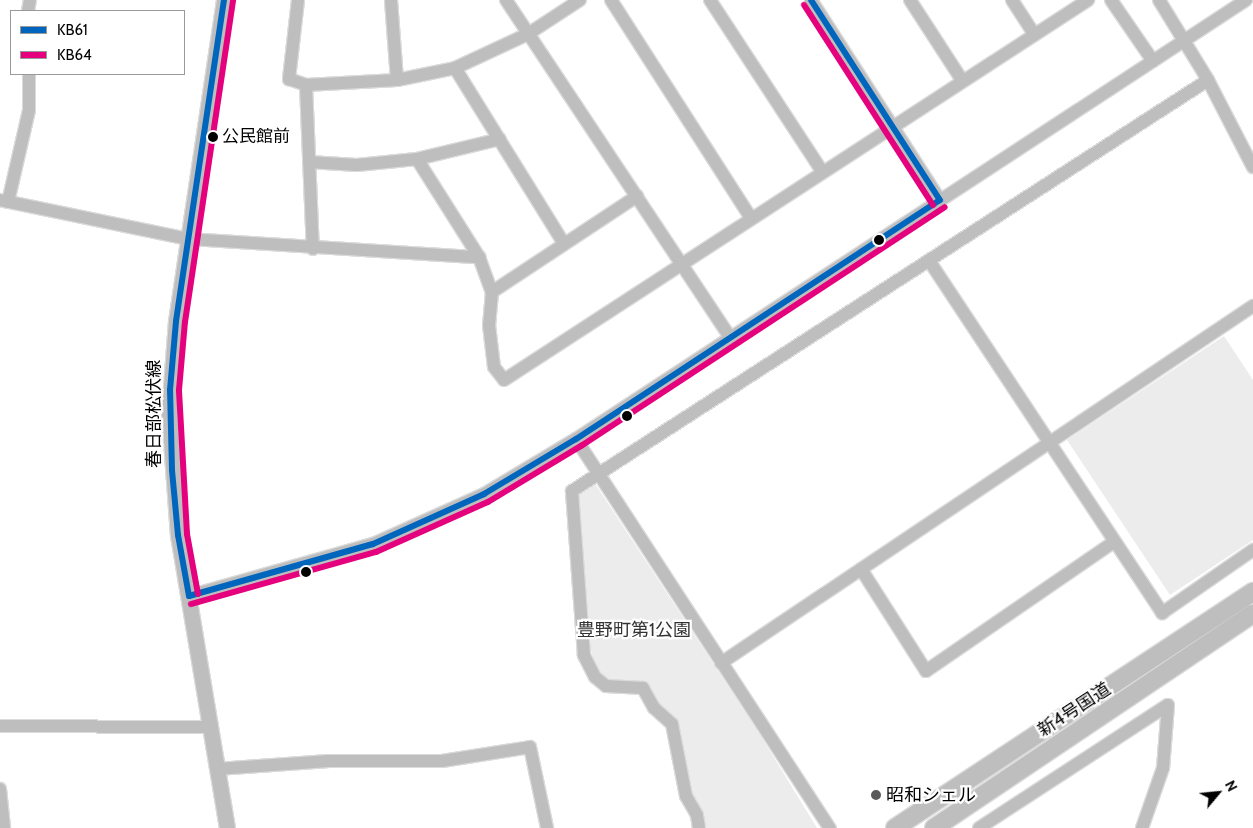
<!DOCTYPE html>
<html>
<head>
<meta charset="utf-8">
<style>
	body { margin:0 }
	#map { position:relative; width:1253px; height:828px; overflow:hidden; background:#fff; font-family:Cabin,"Noto Sans JP",sans-serif }
	div>[style] { position:absolute }
	.green>* { inset:0; background:#ececec }
	.roads { filter:drop-shadow(1px 0 #dbdbdb) drop-shadow(-1px 0 #dbdbdb) drop-shadow(0 1px #dbdbdb) drop-shadow(0 -1px #dbdbdb) }
	.minor>* { height:12px; margin:-6px; padding:0 6px; transform-origin:6px; border-radius:6px; background:#bebebe }
	.major>* { height:15px; margin:-7.5px; padding:0 7.5px; transform-origin:7.5px; border-radius:7.5px; background:#bebebe }
	.highway>* { height:18px; margin:-9px; padding:0 9px; transform-origin:9px; border-radius:9px; background:#bebebe }
	.bus-1>* { height:6px; margin:-3px; padding:0 3px; transform-origin:3px; border-radius:3px; background:#0065bd }
	.bus-2>* { height:6px; margin:-3px; padding:0 3px; transform-origin:3px; border-radius:3px; background:#e5007d }
	.dots>* { width:14px; height:14px; translate:-50% -50%; box-sizing:border-box; border:2px solid #fff; border-radius:50% }
	span { translate:-50% -50%; white-space:nowrap; text-align:center; line-height:1.15; -webkit-text-stroke:4.5px #fff; paint-order:stroke }
	.bus-label { font-size:17px; color:#000 }
	.left { translate:0 -50%; text-align:left }
	.street-label { font-size:18px; color:#000 }
	.park-label { font-size:18px; color:#333 }
	.poi-label { font-size:18px; color:#000 }
	.legend { position:absolute; left:10px; top:10px; width:175px; height:65px; box-sizing:border-box; background:#fff; border:1px solid #999; margin:0; padding:6px 9px; list-style:none; font-size:15px; color:#000 }
	.legend li { display:flex; align-items:center; gap:10px; height:25px }
	.legend b { width:25px; border:1px solid #999 }
	.north { position:absolute; left:1193px; top:768px; width:50px; height:50px; -webkit-text-stroke:4px #fff; paint-order:stroke; rotate:62deg; font-size:14px; font-weight:700; line-height:20px; text-align:center; color:#000 }
	.north::after { content:''; display:block; margin:auto; width:18px; height:22px; background:#000; clip-path:polygon(50% 0,100% 100%,50% 72%,0 100%) }
</style>
</head>
<body>
<div id="map">
	<div class="green">
		<i style="clip-path:polygon(1224px 336px,1253px 380px,1253px 540px,1170px 595px,1067px 440px)"></i>
		<i style="clip-path:polygon(594px 482px,762px 738px,817px 828px,705px 828px,691px 793px,678px 720px,659px 705px,648px 683px,605px 680px,596px 667px,586px 636px,577px 497px,579px 491px)"></i>
	</div>
	<div class="roads">
		<div class="minor">
			<i style="left:298px;top:0;width:80px;rotate:96.5deg"></i>
			<i style="left:289px;top:79px;width:18px;rotate:19deg"></i>
			<i style="left:306px;top:85px;width:91px;rotate:-3.1deg"></i>
			<i style="left:397px;top:80px;width:59px;rotate:-11.7deg"></i>
			<i style="left:455px;top:68px;width:81px;rotate:-25deg"></i>
			<i style="left:528px;top:34px;width:62px;rotate:-33.2deg"></i>
			<i style="left:391px;top:0;width:80px;rotate:85.7deg"></i>
			<i style="left:506px;top:0;width:405px;rotate:56.4deg"></i>
			<i style="left:611px;top:0;width:259px;rotate:57.3deg"></i>
			<i style="left:710px;top:0;width:204px;rotate:56.8deg"></i>
			<i style="left:811px;top:0;width:238px;rotate:57.2deg"></i>
			<i style="left:910px;top:0;width:95px;rotate:57deg"></i>
			<i style="left:1012px;top:0;width:40px;rotate:57.1deg"></i>
			<i style="left:1111px;top:0;width:74px;rotate:55.5deg"></i>
			<i style="left:1159px;top:0;width:94px;rotate:58.5deg"></i>
			<i style="left:1208px;top:80px;width:98px;rotate:62.7deg"></i>
			<i style="left:28px;top:11px;width:11px;rotate:-80deg"></i>
			<i style="left:455px;top:68px;width:207px;rotate:58.2deg"></i>
			<i style="left:306px;top:85px;width:164px;rotate:87.6deg"></i>
			<i style="left:417px;top:159px;width:116px;rotate:57.7deg"></i>
			<i style="left:479px;top:257px;width:37px;rotate:70deg"></i>
			<i style="left:492px;top:292px;width:33px;rotate:95deg"></i>
			<i style="left:489px;top:325px;width:42px;rotate:83.2deg"></i>
			<i style="left:494px;top:367px;width:16px;rotate:52deg"></i>
			<i style="left:504px;top:380px;width:697px;rotate:-33.05deg"></i>
			<i style="left:309px;top:162px;width:48px;rotate:3.6deg"></i>
			<i style="left:357px;top:165px;width:60px;rotate:-5.7deg"></i>
			<i style="left:417px;top:159px;width:85px;rotate:-13.5deg"></i>
			<i style="left:0;top:200px;width:193px;rotate:11.7deg"></i>
			<i style="left:189px;top:239px;width:291px;rotate:3.6deg"></i>
			<i style="left:8px;top:202px;width:94px;rotate:-77.1deg"></i>
			<i style="left:29px;top:110px;width:36px;rotate:-90deg"></i>
			<i style="left:930px;top:262px;width:421px;rotate:56.5deg"></i>
			<i style="left:1162px;top:613px;width:111px;rotate:-34.7deg"></i>
			<i style="left:492px;top:292px;width:174px;rotate:-33.5deg"></i>
			<i style="left:576px;top:439px;width:465px;rotate:56.9deg"></i>
			<i style="left:861px;top:569px;width:121px;rotate:57.5deg"></i>
			<i style="left:926px;top:671px;width:228px;rotate:-34.5deg"></i>
			<i style="left:189px;top:596px;width:191px;rotate:-15.8deg"></i>
			<i style="left:373px;top:544px;width:122px;rotate:-24.2deg"></i>
			<i style="left:484px;top:494px;width:107px;rotate:-30.9deg"></i>
			<i style="left:576px;top:439px;width:801px;rotate:-33.23deg"></i>
			<i style="left:721px;top:663px;width:641px;rotate:-33.86deg"></i>
			<i style="left:0;top:726px;width:210px;rotate:0.3deg"></i>
			<i style="left:217px;top:769px;width:112px;rotate:-4.1deg"></i>
			<i style="left:329px;top:761px;width:113px"></i>
			<i style="left:442px;top:761px;width:89px;rotate:-9deg"></i>
			<i style="left:530px;top:747px;width:83px;rotate:78.1deg"></i>
			<i style="left:0;top:789px;width:39px;rotate:84deg"></i>
			<i style="left:699px;top:828px;width:13px;rotate:-99deg"></i>
			<i style="left:697px;top:815px;width:22px;rotate:-120deg"></i>
			<i style="left:686px;top:796px;width:73px;rotate:-101deg"></i>
			<i style="left:672px;top:724px;width:24px;rotate:-138deg"></i>
			<i style="left:654px;top:708px;width:23px;rotate:-119deg"></i>
			<i style="left:643px;top:688px;width:37px;rotate:-177deg"></i>
			<i style="left:606px;top:686px;width:14px;rotate:-141deg"></i>
			<i style="left:595px;top:677px;width:25px;rotate:-117deg"></i>
			<i style="left:584px;top:655px;width:164px;rotate:-94.2deg"></i>
			<i style="left:572px;top:491px;width:757px;rotate:-32.87deg"></i>
			<i style="left:979px;top:828px;width:225px;rotate:-33.1deg"></i>
			<i style="left:1168px;top:705px;width:63px;rotate:94.5deg"></i>
			<i style="left:1163px;top:768px;width:64px;rotate:109.3deg"></i>
		</div>
		<div class="major">
			<i style="left:224px;top:0;width:325px;rotate:98.5deg"></i>
			<i style="left:176px;top:321px;width:92px;rotate:94.4deg"></i>
			<i style="left:169px;top:413px;width:122px;rotate:85.8deg"></i>
			<i style="left:178px;top:535px;width:297px;rotate:80.5deg"></i>
		</div>
		<div class="highway">
			<i style="left:895px;top:828px;width:429px;rotate:-33.4deg"></i>
			<i style="left:934px;top:828px;width:384px;rotate:-33.9deg"></i>
		</div>
	</div>
	<div class="bus-1">
		<i style="left:811px;top:0;width:238px;rotate:57.2deg"></i>
		<i style="left:189px;top:596px;width:191px;rotate:-15.8deg"></i>
		<i style="left:373px;top:544px;width:122px;rotate:-24.2deg"></i>
		<i style="left:484px;top:494px;width:107px;rotate:-30.9deg"></i>
		<i style="left:576px;top:439px;width:435px;rotate:-33.3deg"></i>
		<i style="left:189px;top:596px;width:62px;rotate:-100.2deg"></i>
		<i style="left:178px;top:535px;width:65px;rotate:-95.3deg"></i>
		<i style="left:172px;top:470px;width:80px;rotate:-91.4deg"></i>
		<i style="left:170px;top:390px;width:69px;rotate:-85deg"></i>
		<i style="left:176px;top:321px;width:325px;rotate:-81.5deg"></i>
	</div>
	<div class="bus-2">
		<i style="left:804px;top:5px;width:238px;rotate:57.2deg"></i>
		<i style="left:198px;top:594px;width:61px;rotate:-100.4deg"></i>
		<i style="left:187px;top:534px;width:144px;rotate:-93.2deg"></i>
		<i style="left:179px;top:390px;width:68px;rotate:-85deg"></i>
		<i style="left:185px;top:322px;width:325px;rotate:-81.5deg"></i>
		<i style="left:191px;top:604px;width:192px;rotate:-15.7deg"></i>
		<i style="left:376px;top:552px;width:123px;rotate:-24.1deg"></i>
		<i style="left:488px;top:502px;width:109px;rotate:-31.1deg"></i>
		<i style="left:581px;top:446px;width:435px;rotate:-33.3deg"></i>
	</div>
	<div class="dots">
		<i style="left:213px;top:137px;background:#000"></i>
		<i style="left:879px;top:240px;background:#000"></i>
		<i style="left:627px;top:416px;background:#000"></i>
		<i style="left:306px;top:572px;background:#000"></i>
		<i style="left:876px;top:795px;background:#595959"></i>
	</div>
	<div class="bus-label">
		<span class="left" style="left:222px;top:137px">公民館前</span>
	</div>
	<div class="street-label">
		<span style="left:154px;top:414px;rotate:-90deg">春日部松伏線</span>
		<span style="left:1074px;top:710px;rotate:-33deg">新4号国道</span>
	</div>
	<div class="park-label">
		<span style="left:634px;top:630px">豊野町第1公園</span>
	</div>
	<div class="poi-label">
		<span class="left" style="left:886px;top:795px">昭和シェル</span>
	</div>
	<ul class="legend">
	<li><b style="height:6px;background:#0065bd"></b>KB61</li>
	<li><b style="height:6px;background:#e5007d"></b>KB64</li>
	</ul>
	<div class="north">N</div>
</div>
</body>
</html>
